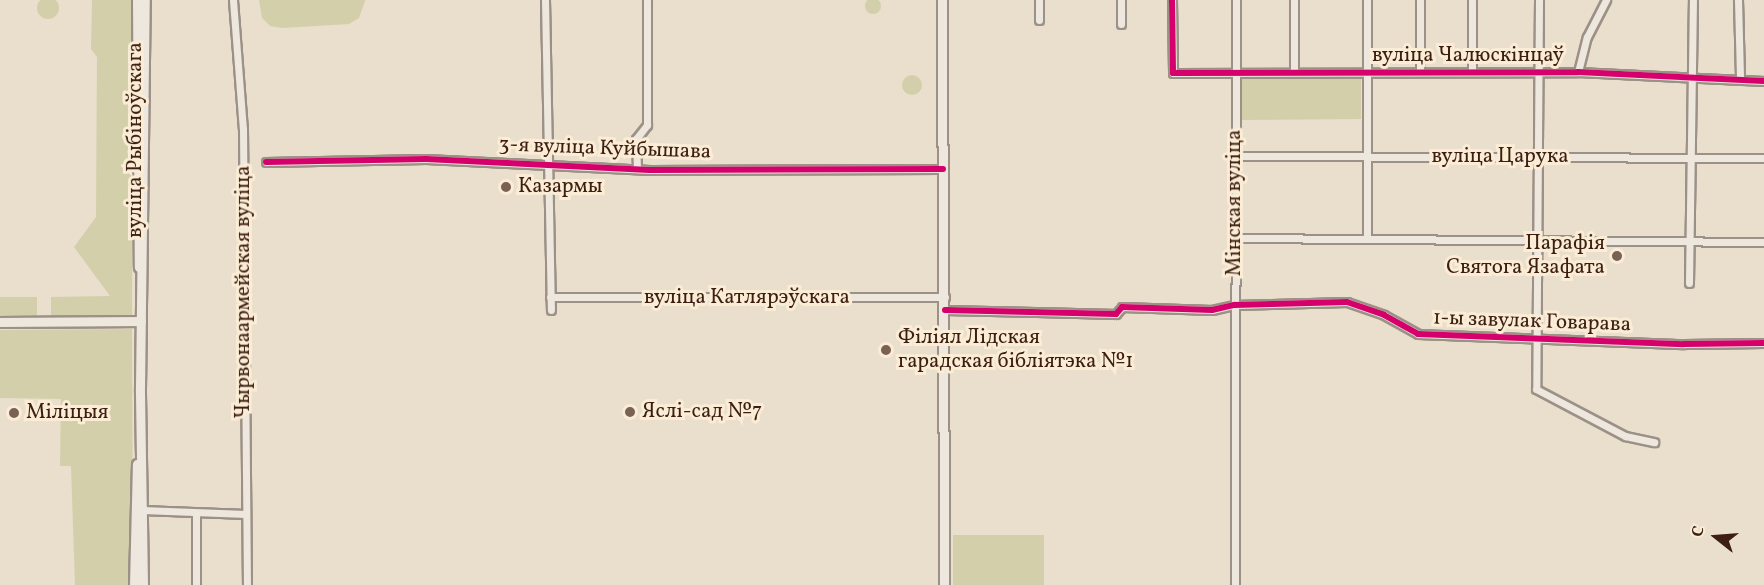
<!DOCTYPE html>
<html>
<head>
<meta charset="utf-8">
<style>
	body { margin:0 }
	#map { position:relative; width:1764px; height:585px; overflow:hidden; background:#eadecc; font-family:Vollkorn,serif }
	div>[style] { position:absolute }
	.green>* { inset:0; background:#d3cfaa }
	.round { border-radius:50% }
	.roads { filter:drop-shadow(2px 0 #9c9186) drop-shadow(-2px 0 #9c9186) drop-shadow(0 2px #9c9186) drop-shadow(0 -2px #9c9186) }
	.street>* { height:7px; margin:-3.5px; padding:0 3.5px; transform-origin:3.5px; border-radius:3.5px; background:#ede7de }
	.secondary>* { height:9px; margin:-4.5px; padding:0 4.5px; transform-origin:4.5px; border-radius:4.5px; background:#ede7de }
	.cycleway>* { height:6px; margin:-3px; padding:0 3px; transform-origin:3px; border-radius:3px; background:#d6006c }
	.dots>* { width:16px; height:16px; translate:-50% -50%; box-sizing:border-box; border:3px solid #faecd5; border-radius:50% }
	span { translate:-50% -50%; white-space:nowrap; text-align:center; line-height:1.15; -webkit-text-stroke:6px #faecd5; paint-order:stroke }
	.street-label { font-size:21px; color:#3c1e12 }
	.poi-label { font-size:21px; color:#3c1e12 }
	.left { translate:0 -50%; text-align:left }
	.right { translate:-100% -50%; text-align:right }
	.north { position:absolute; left:1686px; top:507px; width:60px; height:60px; -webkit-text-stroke:4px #faecd5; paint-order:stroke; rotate:287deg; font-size:16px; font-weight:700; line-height:24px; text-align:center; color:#3c1e12 }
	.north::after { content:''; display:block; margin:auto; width:21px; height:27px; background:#3c1e12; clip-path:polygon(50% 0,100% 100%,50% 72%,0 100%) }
</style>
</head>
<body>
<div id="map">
	<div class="green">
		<i class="round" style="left:37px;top:-3px;width:22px;height:22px"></i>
		<i class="round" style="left:865px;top:-2px;width:16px;height:16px"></i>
		<i style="clip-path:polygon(92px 0,133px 0,132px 315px,51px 316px,51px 297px,110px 296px,74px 247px,96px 217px,97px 57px,91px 49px)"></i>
		<i style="clip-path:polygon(259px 0,365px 0,365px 1px,359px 18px,349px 24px,282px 28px,270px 26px,262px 18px)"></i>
		<i class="round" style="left:902px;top:75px;width:20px;height:20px"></i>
		<i style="clip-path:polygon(1361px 76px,1361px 119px,1240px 120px,1241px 78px)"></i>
		<i style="clip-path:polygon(0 297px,37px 297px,37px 316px,0 316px)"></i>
		<i style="clip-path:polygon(132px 329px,133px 585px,75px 585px,71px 466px,60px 466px,61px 399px,0 398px,0 330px)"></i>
		<i style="clip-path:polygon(953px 535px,1044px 535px,1044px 585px,953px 585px)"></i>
	</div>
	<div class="roads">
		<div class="street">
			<i style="left:233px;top:0;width:129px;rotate:85.6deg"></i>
			<i style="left:243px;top:129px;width:456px;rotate:89.5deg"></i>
			<i style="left:545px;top:0;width:310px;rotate:88.9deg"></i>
			<i style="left:1039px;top:0;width:20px;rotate:90deg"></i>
			<i style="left:1121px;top:0;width:24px;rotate:90deg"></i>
			<i style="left:1172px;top:0;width:73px;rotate:89.2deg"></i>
			<i style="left:1173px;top:73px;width:405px;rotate:-0.1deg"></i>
			<i style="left:1578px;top:72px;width:186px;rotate:2.8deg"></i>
			<i style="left:1472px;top:0;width:72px;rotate:90deg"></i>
			<i style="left:1539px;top:0;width:389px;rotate:90.4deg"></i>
			<i style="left:1536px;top:389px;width:101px;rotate:27.8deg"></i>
			<i style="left:1625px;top:436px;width:30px;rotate:12deg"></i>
			<i style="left:1738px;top:0;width:79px;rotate:88.5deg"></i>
			<i style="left:1294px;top:70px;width:70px;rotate:-90deg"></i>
			<i style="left:1420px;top:72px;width:72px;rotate:-90deg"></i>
			<i style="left:1578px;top:72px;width:36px;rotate:-76deg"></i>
			<i style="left:1587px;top:37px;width:42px;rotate:-62.8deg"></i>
			<i style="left:1235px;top:156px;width:529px;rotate:0.22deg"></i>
			<i style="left:266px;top:162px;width:160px;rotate:-1.1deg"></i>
			<i style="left:426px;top:159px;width:224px;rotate:2.8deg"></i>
			<i style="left:650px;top:170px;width:293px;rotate:-0.2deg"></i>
			<i style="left:637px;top:168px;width:29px;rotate:-92deg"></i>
			<i style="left:636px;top:139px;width:18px;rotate:-52deg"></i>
			<i style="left:647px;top:125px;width:125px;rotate:-90deg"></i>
			<i style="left:1367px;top:237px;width:237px;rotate:-90deg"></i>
			<i style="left:1235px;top:238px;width:529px;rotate:0.43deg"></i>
			<i style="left:1689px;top:283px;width:283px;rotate:-89.2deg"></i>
			<i style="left:550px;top:297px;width:395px"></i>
			<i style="left:945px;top:310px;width:171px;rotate:1.3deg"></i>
			<i style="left:1116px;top:314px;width:9px;rotate:-49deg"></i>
			<i style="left:1122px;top:307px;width:90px;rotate:1.9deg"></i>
			<i style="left:1212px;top:310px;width:23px;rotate:-13deg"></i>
			<i style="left:1234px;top:305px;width:113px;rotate:-1.5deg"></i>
			<i style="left:1347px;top:302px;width:39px;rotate:19deg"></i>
			<i style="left:1384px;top:315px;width:39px;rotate:29deg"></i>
			<i style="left:1418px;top:334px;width:266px;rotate:2.2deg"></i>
			<i style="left:1684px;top:344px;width:80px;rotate:-0.7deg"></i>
			<i style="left:142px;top:510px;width:104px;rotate:2.2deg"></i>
			<i style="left:196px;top:513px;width:72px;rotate:90deg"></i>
			<i style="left:1235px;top:585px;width:585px;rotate:-89.9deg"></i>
		</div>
		<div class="secondary">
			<i style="left:137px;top:0;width:267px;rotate:89.6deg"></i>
			<i style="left:942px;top:0;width:585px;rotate:89.8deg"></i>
			<i style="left:0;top:322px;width:141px;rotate:-0.4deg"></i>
			<i style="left:134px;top:585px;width:121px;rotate:-88.6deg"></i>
			<i style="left:143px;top:585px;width:197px;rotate:-90.9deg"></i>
			<i style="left:140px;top:388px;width:388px;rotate:-89.3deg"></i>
		</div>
	</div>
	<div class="cycleway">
		<i style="left:1172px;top:0;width:73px;rotate:89.2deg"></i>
		<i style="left:1173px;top:73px;width:405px;rotate:-0.1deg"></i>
		<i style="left:1578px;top:72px;width:186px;rotate:2.8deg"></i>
		<i style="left:266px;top:162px;width:160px;rotate:-1.1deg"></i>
		<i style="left:426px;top:159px;width:224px;rotate:2.8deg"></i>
		<i style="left:650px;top:170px;width:293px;rotate:-0.2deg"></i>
		<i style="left:945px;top:310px;width:171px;rotate:1.3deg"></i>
		<i style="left:1116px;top:314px;width:9px;rotate:-49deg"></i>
		<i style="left:1122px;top:307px;width:90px;rotate:1.9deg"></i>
		<i style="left:1212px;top:310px;width:23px;rotate:-13deg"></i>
		<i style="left:1234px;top:305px;width:113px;rotate:-1.5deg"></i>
		<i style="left:1347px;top:302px;width:39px;rotate:19deg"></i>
		<i style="left:1384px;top:315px;width:39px;rotate:29deg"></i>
		<i style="left:1418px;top:334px;width:266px;rotate:2.2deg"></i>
		<i style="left:1684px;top:344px;width:80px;rotate:-0.7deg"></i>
	</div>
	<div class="dots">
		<i style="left:506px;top:187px;background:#796153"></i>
		<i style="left:1617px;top:256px;background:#796153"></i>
		<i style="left:886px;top:350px;background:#796153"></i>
		<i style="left:630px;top:412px;background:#796153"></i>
		<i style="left:14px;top:413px;background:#796153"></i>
	</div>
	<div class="street-label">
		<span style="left:1468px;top:56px">вуліца Чалюскінцаў</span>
		<span style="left:136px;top:140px;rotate:-90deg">вуліца Рыбіноўскага</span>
		<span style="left:605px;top:149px;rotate:2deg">3-я вуліца Куйбышава</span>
		<span style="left:1500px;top:157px">вуліца Царука</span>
		<span style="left:1235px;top:203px;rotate:-90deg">Мінская вуліца</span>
		<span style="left:244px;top:292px;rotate:-90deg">Чырвонаармейская вуліца</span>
		<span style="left:747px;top:298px">вуліца Катлярэўскага</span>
		<span style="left:1532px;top:322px;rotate:2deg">1-ы завулак Говарава</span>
	</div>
	<div class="poi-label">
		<span class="left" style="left:518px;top:187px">Казармы</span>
		<span class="right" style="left:1605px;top:256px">Парафія<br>Святога Язафата</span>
		<span class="left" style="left:898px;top:350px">Філіял Лідская<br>гарадская бібліятэка №1</span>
		<span class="left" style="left:642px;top:412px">Яслі-сад №7</span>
		<span class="left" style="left:26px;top:413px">Міліцыя</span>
	</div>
	<div class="north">С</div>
</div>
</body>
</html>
